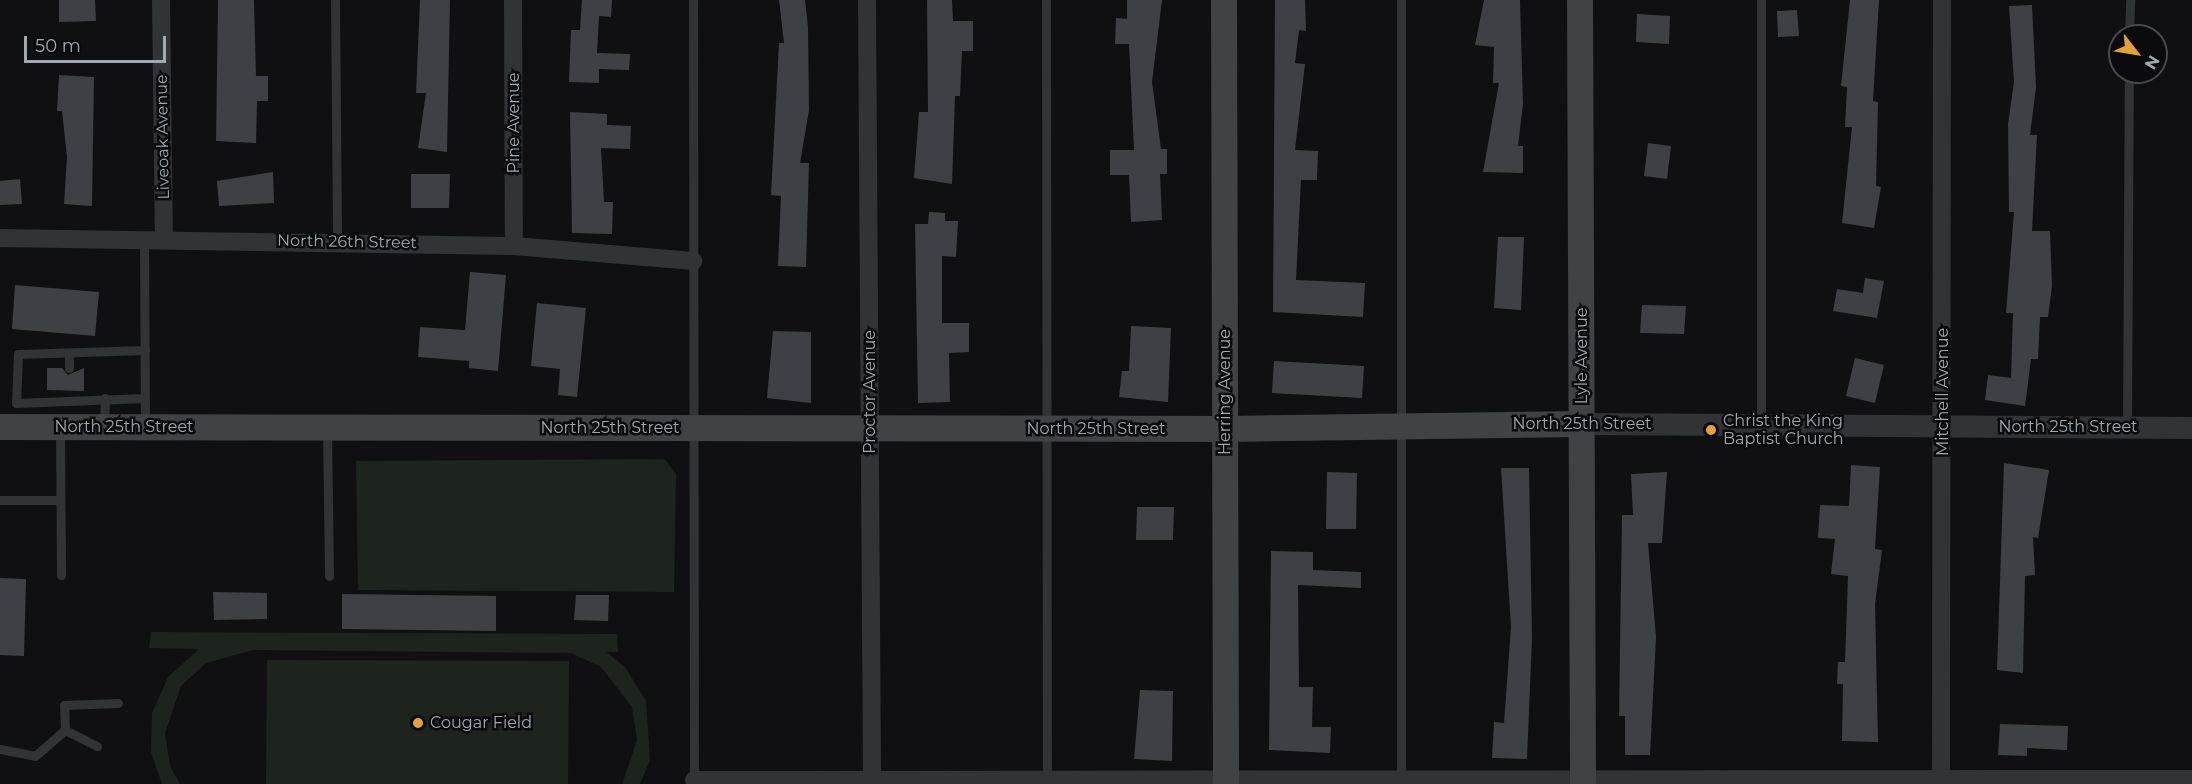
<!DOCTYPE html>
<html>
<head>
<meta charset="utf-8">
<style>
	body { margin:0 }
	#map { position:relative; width:2192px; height:784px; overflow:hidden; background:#101012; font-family:Montserrat,sans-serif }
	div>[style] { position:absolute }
	.green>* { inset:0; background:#1d241e }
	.building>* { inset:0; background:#3f4045 }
	.service>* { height:9px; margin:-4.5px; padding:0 4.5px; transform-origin:4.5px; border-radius:4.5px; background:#323336 }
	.minor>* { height:18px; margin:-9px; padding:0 9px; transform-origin:9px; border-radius:9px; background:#323336 }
	.tertiary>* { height:22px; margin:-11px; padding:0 11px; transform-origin:11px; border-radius:11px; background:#323336 }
	.secondary>* { height:26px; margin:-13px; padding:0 13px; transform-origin:13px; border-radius:13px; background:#404246 }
	.dots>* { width:16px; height:16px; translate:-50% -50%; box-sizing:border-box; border:3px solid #0b0b0d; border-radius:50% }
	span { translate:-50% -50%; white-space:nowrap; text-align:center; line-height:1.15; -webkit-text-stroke:5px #0b0b0d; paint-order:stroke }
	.street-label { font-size:16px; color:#a2a8b1 }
	.poi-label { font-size:16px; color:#a2a8b1 }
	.left { translate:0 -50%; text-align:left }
	.north { position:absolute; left:2108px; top:24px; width:60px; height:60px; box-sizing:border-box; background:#0b0b0d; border:2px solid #474a4f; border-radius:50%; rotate:121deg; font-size:16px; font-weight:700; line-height:24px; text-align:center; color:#a2a8b1 }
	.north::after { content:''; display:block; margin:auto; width:21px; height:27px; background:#e4a236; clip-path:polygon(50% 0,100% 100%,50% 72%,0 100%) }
	.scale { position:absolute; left:24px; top:36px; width:142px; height:27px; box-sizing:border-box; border:3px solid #a2a8b1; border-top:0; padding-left:8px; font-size:18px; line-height:21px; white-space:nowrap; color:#a2a8b1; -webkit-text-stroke:4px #0b0b0d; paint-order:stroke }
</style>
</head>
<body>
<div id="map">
	<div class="green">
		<i style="clip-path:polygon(665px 459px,676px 474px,674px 592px,358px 590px,356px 461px)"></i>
		<i style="clip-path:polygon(151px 632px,617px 634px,618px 652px,606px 652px,625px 667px,646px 701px,650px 760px,640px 784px,622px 784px,637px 740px,632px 707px,601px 667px,571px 653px,253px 650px,206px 663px,181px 686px,165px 733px,170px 766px,180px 784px,162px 784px,151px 752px,152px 713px,168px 677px,199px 649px,149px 648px)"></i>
		<i style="clip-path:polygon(267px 660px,569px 661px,568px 784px,266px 784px)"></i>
	</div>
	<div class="building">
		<i style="clip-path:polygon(59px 0,95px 0,96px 21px,59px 22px)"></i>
		<i style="clip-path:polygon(218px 0,254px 0,256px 76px,268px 76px,268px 101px,257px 101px,256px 143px,216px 141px)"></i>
		<i style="clip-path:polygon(420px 0,450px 0,447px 152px,418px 148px,426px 93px,416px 93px)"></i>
		<i style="clip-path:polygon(582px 0,612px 0,611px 17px,599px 16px,597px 53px,630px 54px,629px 70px,599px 69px,599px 83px,569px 82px,571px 30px,580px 30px)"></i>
		<i style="clip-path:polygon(779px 0,805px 0,808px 27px,809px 110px,800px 163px,809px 163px,806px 267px,778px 266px,781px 196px,771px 195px,779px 43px,784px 43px)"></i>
		<i style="clip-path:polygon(927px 0,952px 0,953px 21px,973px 21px,973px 51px,962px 51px,960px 96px,955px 96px,952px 184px,914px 178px,919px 112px,928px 112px)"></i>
		<i style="clip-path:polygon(1127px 0,1162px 0,1152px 82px,1161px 149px,1167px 149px,1167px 174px,1160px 174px,1162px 220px,1131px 222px,1129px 175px,1110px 175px,1110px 150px,1134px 150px,1129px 44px,1115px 44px,1116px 18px,1127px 19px)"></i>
		<i style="clip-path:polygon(1275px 0,1305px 0,1306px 31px,1299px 30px,1295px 63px,1305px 64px,1295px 150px,1318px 151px,1317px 180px,1301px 180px,1296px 280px,1365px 283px,1363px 317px,1273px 312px)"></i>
		<i style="clip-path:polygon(1484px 0,1520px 0,1523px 104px,1518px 146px,1523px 146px,1523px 173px,1483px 172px,1499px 83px,1493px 83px,1494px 47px,1475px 45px)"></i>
		<i style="clip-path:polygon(1850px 0,1879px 0,1873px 101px,1878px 102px,1876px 186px,1881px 187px,1874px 228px,1842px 223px,1852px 127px,1845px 127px,1847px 87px,1841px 86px)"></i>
		<i style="clip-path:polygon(2032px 5px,2036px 87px,2030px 135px,2037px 135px,2032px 231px,2050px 231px,2052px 286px,2048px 317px,2040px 317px,2038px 359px,2031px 359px,2025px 406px,1985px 400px,1988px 375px,2011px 378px,2013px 313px,2006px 313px,2014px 212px,2009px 212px,2008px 124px,2014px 82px,2009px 6px)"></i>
		<i style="clip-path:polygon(1797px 10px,1799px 36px,1778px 37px,1777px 11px)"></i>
		<i style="clip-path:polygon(1637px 14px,1670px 16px,1669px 44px,1636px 42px)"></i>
		<i style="clip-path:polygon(59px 75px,94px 77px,92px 206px,64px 204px,67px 157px,62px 111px,57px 111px)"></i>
		<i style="clip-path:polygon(570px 112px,607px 114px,607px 125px,631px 126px,630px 149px,601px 148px,604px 202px,613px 202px,612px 234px,572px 233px)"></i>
		<i style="clip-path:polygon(1648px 143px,1671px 146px,1667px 179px,1644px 176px)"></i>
		<i style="clip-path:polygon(273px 172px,274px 203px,219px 206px,217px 181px)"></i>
		<i style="clip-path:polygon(411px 174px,450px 174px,449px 208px,411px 208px)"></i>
		<i style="clip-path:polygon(20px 179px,22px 204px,0 205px,0 181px)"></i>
		<i style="clip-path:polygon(929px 212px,945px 213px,945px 221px,958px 221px,956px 257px,942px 256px,942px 323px,969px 323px,969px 352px,949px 353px,950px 402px,918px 403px,915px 224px,928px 224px)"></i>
		<i style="clip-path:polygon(1498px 237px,1524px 237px,1521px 310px,1494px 308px)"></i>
		<i style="clip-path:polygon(470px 272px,506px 275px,498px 371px,469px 368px,469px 361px,418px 357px,420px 327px,465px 330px)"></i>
		<i style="clip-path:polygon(1865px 278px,1884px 281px,1877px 318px,1833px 311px,1837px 289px,1863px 293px)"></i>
		<i style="clip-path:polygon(15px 285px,99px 292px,95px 336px,12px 329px)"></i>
		<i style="clip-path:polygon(537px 303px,586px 308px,577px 397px,558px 395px,560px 369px,531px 366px)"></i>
		<i style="clip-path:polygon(1642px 305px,1686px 306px,1684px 334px,1640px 333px)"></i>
		<i style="clip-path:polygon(1131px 326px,1171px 328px,1168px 402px,1119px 397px,1122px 371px,1129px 371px)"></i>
		<i style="clip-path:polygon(773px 331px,811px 332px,811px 403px,767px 398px)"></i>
		<i style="clip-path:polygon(1855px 358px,1884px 365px,1875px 403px,1846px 396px)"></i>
		<i style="clip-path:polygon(1274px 361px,1364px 366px,1362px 398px,1272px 393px)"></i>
		<i style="clip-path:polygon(47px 368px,62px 368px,68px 375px,84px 368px,84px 391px,47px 390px)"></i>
		<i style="clip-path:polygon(2004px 463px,2049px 470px,2038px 538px,2033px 537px,2035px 575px,2025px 576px,2023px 673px,1997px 670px)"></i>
		<i style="clip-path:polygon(1851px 465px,1880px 467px,1875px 549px,1882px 550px,1875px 604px,1878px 742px,1842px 741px,1843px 684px,1837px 684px,1838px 662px,1845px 662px,1848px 576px,1831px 574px,1835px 539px,1818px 538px,1820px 505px,1849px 506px)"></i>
		<i style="clip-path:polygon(1501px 468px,1529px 468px,1532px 638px,1527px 759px,1492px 758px,1494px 722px,1504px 723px,1511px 627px)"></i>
		<i style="clip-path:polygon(1327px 472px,1357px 473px,1356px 529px,1326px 529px)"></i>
		<i style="clip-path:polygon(1667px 472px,1662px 543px,1648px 543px,1656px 637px,1650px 755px,1625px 755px,1625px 716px,1619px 716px,1622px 515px,1633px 515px,1631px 474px)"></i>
		<i style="clip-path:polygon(1137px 507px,1174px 507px,1173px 540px,1136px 540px)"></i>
		<i style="clip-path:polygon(1271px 551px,1313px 552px,1313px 570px,1361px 572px,1361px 588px,1298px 585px,1299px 687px,1313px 687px,1312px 727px,1331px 727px,1330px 753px,1269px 750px)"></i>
		<i style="clip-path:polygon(0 578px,26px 579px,24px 656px,0 655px)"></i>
		<i style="clip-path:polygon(213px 592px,267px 593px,267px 619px,214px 620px)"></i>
		<i style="clip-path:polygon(342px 594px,496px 596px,496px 631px,342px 629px)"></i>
		<i style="clip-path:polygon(576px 595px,609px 595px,608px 621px,574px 620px)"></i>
		<i style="clip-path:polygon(1140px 690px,1173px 691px,1172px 761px,1134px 759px)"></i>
		<i style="clip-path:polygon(2000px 724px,2068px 726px,2067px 750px,2027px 748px,2027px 756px,1998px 755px)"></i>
	</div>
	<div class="service">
		<i style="left:335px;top:0;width:241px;rotate:89.5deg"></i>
		<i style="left:693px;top:0;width:782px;rotate:89.93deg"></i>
		<i style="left:1046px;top:0;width:782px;rotate:89.93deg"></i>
		<i style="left:1401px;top:0;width:781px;rotate:90deg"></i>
		<i style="left:2129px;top:36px;width:36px;rotate:-88deg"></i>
		<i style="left:144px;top:237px;width:190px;rotate:89.7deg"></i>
		<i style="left:145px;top:350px;width:127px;rotate:178.2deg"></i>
		<i style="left:18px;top:354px;width:49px;rotate:92.3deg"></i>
		<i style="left:16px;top:403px;width:129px;rotate:-2.2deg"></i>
		<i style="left:69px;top:368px;width:15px;rotate:-90deg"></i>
		<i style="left:1761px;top:425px;width:425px;rotate:-90deg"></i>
		<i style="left:104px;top:426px;width:28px;rotate:-88deg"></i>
		<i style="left:2127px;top:427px;width:355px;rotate:-89.7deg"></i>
		<i style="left:60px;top:430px;width:145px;rotate:89.6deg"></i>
		<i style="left:327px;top:430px;width:146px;rotate:89.2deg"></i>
		<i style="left:0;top:500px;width:59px"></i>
		<i style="left:65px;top:730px;width:36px;rotate:27deg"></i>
		<i style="left:0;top:749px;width:36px;rotate:11deg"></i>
		<i style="left:35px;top:756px;width:40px;rotate:-41deg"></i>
		<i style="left:65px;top:730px;width:25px;rotate:-92deg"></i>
		<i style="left:64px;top:705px;width:54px;rotate:-2.1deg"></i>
	</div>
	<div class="minor">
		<i style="left:161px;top:0;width:237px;rotate:89.3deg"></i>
		<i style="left:513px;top:0;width:246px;rotate:89.8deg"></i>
		<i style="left:867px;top:0;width:784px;rotate:89.63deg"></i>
		<i style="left:0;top:238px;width:514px;rotate:0.89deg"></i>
		<i style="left:514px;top:246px;width:180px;rotate:4.8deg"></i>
		<i style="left:694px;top:780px;width:1498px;rotate:-0.04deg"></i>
		<i style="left:1941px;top:784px;width:784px;rotate:-89.93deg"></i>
	</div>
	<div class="tertiary">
		<i style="left:1582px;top:424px;width:610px;rotate:0.38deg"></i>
	</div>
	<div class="secondary">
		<i style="left:1224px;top:0;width:784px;rotate:89.85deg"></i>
		<i style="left:1580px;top:0;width:784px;rotate:89.78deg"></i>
		<i style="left:0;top:427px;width:1225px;rotate:0.09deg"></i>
		<i style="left:1225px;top:429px;width:357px;rotate:-0.8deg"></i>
	</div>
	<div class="dots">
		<i style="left:1711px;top:430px;background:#e4a236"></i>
		<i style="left:418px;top:723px;background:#e4a236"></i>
	</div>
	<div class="street-label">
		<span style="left:514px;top:123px;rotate:-90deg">Pine Avenue</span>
		<span style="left:163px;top:137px;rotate:-91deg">Liveoak Avenue</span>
		<span style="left:347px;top:242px;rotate:1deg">North 26th Street</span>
		<span style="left:1582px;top:356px;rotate:-90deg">Lyle Avenue</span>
		<span style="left:870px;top:392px;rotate:-90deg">Proctor Avenue</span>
		<span style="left:1225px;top:392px;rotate:-90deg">Herring Avenue</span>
		<span style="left:1943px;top:392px;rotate:-90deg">Mitchell Avenue</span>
		<span style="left:1582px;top:424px">North 25th Street</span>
		<span style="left:124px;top:427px">North 25th Street</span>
		<span style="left:2068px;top:427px">North 25th Street</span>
		<span style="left:610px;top:428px">North 25th Street</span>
		<span style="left:1096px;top:429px">North 25th Street</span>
	</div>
	<div class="poi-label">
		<span class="left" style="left:1723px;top:430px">Christ the King<br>Baptist Church</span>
		<span class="left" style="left:430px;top:723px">Cougar Field</span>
	</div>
	<div class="north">N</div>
	<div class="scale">50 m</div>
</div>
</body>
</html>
